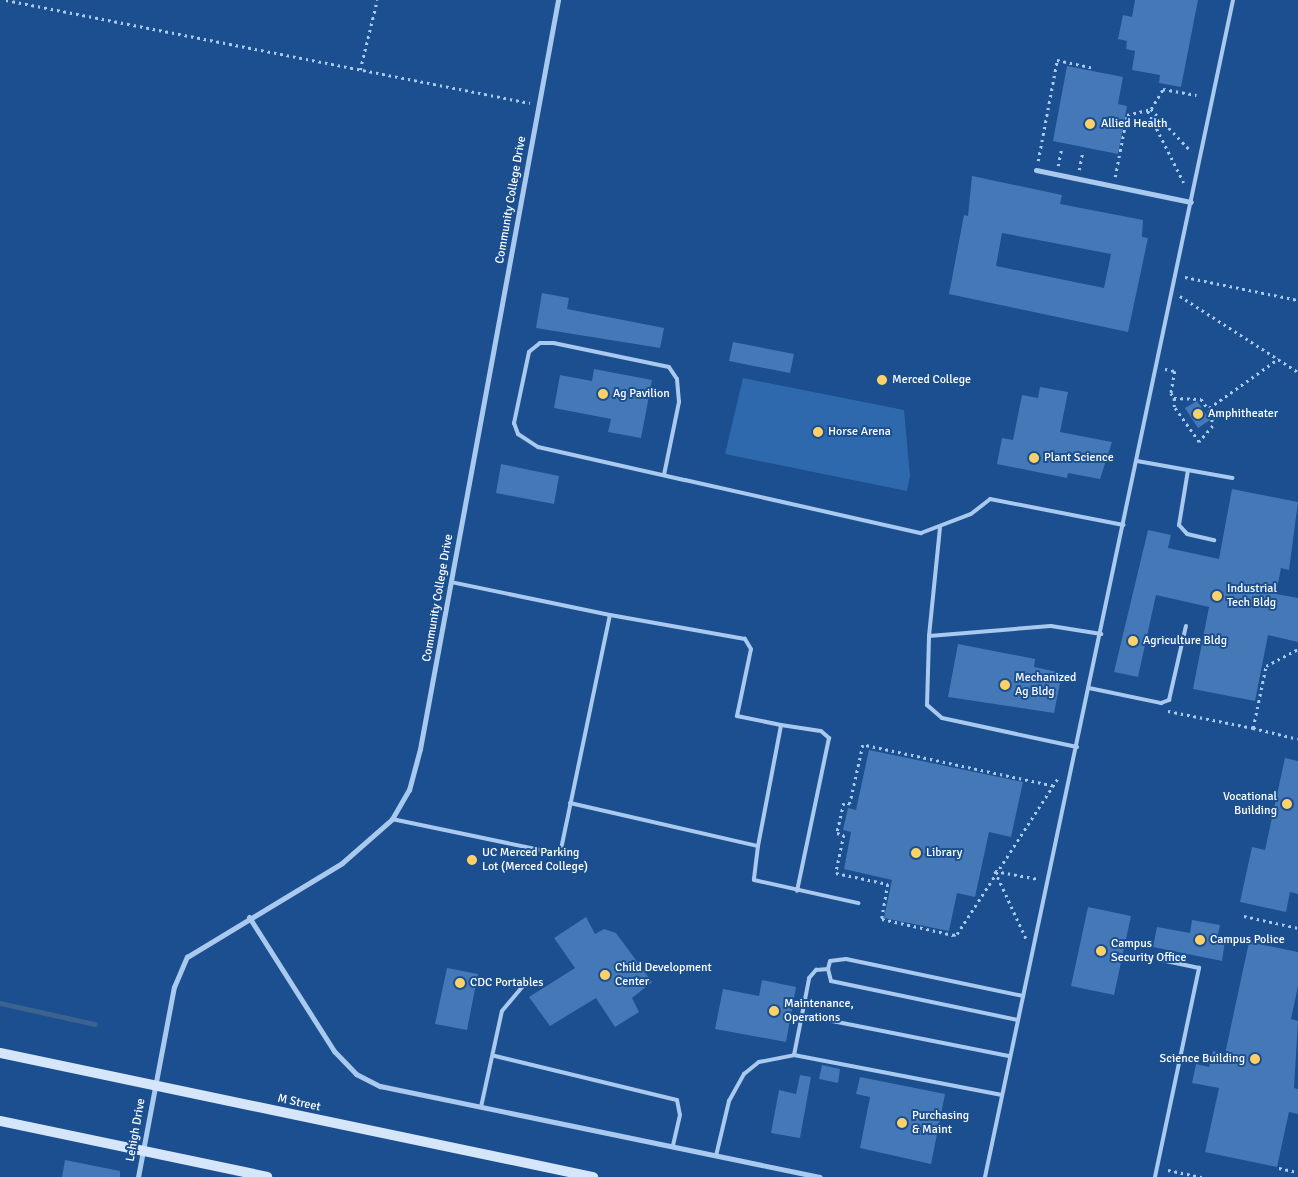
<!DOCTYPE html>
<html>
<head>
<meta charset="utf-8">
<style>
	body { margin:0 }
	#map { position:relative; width:1298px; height:1177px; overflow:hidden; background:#1b4f8f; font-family:Signika,sans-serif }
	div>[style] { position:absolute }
	.green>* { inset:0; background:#2e69ad }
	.stream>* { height:4.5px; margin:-2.25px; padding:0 2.25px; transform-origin:2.25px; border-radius:2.25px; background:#3c6290 }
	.building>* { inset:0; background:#4478b7 }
	.path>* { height:2.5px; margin-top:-1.25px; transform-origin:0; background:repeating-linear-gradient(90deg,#a9c9ee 0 2.5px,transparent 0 6.5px) }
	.lane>* { height:4px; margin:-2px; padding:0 2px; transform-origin:2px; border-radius:2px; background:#a9c9ee }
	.street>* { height:5px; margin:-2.5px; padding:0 2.5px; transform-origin:2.5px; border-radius:2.5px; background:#a9c9ee }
	.secondary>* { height:10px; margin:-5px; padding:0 5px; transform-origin:5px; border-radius:5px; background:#d6e6fa }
	.dots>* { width:14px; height:14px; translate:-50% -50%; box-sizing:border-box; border:2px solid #1b4f8f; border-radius:50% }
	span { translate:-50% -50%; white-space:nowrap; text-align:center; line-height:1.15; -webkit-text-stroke:4px #1b4f8f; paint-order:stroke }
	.poi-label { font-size:12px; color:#fff }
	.left { translate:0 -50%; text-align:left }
	.right { translate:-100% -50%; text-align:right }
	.street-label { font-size:12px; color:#fff }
</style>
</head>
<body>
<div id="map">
	<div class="green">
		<i style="clip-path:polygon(743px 378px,904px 410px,910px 476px,907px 491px,725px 454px)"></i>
	</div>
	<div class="stream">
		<i style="left:0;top:1003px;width:97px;rotate:12.5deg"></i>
	</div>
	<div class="building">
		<i style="clip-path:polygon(1135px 0,1198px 0,1181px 87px,1159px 83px,1160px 75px,1132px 70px,1135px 51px,1126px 49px,1127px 41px,1118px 39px,1123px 15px,1132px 17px)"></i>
		<i style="clip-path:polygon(1067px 66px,1123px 77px,1118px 104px,1127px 106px,1118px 154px,1053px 141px)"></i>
		<i style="clip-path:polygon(evenodd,972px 176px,1062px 195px,1060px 204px,1143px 220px,1142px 237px,1148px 238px,1128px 332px,949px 294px,964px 215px,968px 216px,972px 176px,1002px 233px,1111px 254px,1104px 288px,996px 266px,1002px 233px)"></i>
		<i style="clip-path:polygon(542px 293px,569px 298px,567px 309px,664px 328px,660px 348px,536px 328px)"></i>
		<i style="clip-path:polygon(733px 342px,794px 354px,790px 373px,729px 361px)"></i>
		<i style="clip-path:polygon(594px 369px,652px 380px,641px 438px,608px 432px,611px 419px,554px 408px,560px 375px,592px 381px)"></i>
		<i style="clip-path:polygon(1040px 387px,1068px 392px,1060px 432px,1112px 442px,1100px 479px,1068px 473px,1067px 478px,997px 464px,1002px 438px,1013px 440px,1022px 395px,1038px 398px)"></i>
		<i style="clip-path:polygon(1197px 401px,1210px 420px,1198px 428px,1185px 408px)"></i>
		<i style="clip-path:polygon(501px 464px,559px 476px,554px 504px,496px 493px)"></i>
		<i style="clip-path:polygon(1232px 489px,1298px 502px,1289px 570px,1281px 568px,1276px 594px,1298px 598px,1298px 642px,1268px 635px,1255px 701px,1193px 689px,1209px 607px,1156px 595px,1138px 677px,1114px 672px,1148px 530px,1171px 535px,1168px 548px,1219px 559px)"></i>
		<i style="clip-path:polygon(958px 644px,1035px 659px,1034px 667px,1062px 673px,1054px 713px,948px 697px)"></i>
		<i style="clip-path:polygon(869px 750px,1023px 782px,1011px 837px,989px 832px,975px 897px,957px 893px,949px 931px,884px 918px,892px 880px,844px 869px,851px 832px,843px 830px,848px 808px,856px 810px)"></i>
		<i style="clip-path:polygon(1285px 758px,1298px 761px,1298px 894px,1290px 892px,1286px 912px,1240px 902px,1252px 847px,1265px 850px)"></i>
		<i style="clip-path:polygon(1088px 907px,1131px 916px,1114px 995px,1071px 986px)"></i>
		<i style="clip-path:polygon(586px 917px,595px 934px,604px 929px,616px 933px,652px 982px,632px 998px,639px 1012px,615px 1027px,596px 998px,550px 1026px,529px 997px,575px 968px,554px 938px)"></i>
		<i style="clip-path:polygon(1192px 920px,1220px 925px,1217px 939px,1225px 941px,1222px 961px,1153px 947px,1157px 927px,1190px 933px)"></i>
		<i style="clip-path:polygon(1249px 942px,1298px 952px,1298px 986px,1291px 1019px,1298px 1021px,1294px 1088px,1298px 1089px,1298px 1114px,1289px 1112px,1277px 1167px,1205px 1152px,1219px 1088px,1192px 1083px,1196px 1064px,1209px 1067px,1213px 1051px,1225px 1054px)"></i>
		<i style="clip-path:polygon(447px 968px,478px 974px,467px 1030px,435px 1024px)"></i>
		<i style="clip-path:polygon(762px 980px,796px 987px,786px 1042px,715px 1029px,723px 989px,759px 996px)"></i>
		<i style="clip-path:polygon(822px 1065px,840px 1069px,838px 1083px,819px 1079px)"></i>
		<i style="clip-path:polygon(800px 1075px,811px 1077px,800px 1138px,771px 1133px,779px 1090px,796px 1094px)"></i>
		<i style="clip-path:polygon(860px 1077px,945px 1094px,931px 1164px,860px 1148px,870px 1097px,856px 1094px)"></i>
		<i style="clip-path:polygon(65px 1160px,120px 1171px,120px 1177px,62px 1177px)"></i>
	</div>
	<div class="path">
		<i style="left:6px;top:0;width:534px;rotate:11.12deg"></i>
		<i style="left:360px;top:70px;width:72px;rotate:-76.3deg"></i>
		<i style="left:1151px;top:109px;width:58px;rotate:46.4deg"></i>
		<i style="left:1148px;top:111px;width:80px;rotate:63.4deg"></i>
		<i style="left:1038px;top:161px;width:103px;rotate:-79.3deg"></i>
		<i style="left:1057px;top:60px;width:38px;rotate:12deg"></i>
		<i style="left:1058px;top:166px;width:16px;rotate:-79deg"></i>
		<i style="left:1079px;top:170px;width:16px;rotate:-79deg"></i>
		<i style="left:1115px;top:177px;width:63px;rotate:-79deg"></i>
		<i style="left:1127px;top:115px;width:25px;rotate:-14deg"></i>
		<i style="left:1151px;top:109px;width:23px;rotate:-59deg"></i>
		<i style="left:1163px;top:89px;width:34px;rotate:10deg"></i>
		<i style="left:1185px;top:277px;width:115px;rotate:11.5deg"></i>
		<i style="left:1180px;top:296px;width:140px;rotate:32.8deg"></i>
		<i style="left:1165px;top:369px;width:10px;rotate:11deg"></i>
		<i style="left:1175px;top:371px;width:22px;rotate:100deg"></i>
		<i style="left:1171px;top:393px;width:6px;rotate:59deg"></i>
		<i style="left:1174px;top:398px;width:27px;rotate:2deg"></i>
		<i style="left:1201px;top:399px;width:17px;rotate:54deg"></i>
		<i style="left:1211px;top:413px;width:13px;rotate:81deg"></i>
		<i style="left:1213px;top:426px;width:21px;rotate:131deg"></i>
		<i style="left:1199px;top:442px;width:43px;rotate:-125.5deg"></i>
		<i style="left:1174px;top:407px;width:9px;rotate:-90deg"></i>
		<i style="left:1209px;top:408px;width:85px;rotate:-35.4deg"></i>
		<i style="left:1168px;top:711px;width:87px;rotate:11.3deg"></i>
		<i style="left:1253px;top:728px;width:63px;rotate:-78.2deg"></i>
		<i style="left:1266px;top:666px;width:36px;rotate:-28deg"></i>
		<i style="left:1253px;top:728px;width:46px;rotate:13.7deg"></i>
		<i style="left:1053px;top:786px;width:194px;rotate:-167.8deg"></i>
		<i style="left:863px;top:745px;width:60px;rotate:102.4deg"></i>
		<i style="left:850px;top:804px;width:6px;rotate:-171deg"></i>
		<i style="left:844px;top:803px;width:31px;rotate:103deg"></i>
		<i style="left:837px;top:833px;width:7px;rotate:16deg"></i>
		<i style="left:844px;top:835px;width:39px;rotate:102deg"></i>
		<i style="left:836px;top:873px;width:53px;rotate:11.9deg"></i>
		<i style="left:888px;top:884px;width:36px;rotate:100deg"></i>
		<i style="left:882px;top:919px;width:73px;rotate:12.7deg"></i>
		<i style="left:953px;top:935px;width:4px;rotate:-14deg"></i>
		<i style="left:957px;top:934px;width:186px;rotate:-57.1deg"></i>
		<i style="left:995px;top:871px;width:74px;rotate:65.2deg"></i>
		<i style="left:995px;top:871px;width:44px;rotate:10.5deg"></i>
		<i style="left:1244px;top:916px;width:55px;rotate:12.5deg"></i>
		<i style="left:1279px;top:1168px;width:19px;rotate:12deg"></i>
		<i style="left:1168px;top:1170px;width:35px;rotate:12deg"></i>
	</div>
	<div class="lane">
		<i style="left:1137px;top:461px;width:97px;rotate:10.1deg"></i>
		<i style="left:1188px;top:470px;width:56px;rotate:99.3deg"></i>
		<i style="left:1179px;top:525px;width:12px;rotate:48deg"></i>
		<i style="left:1187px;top:534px;width:28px;rotate:13deg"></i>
		<i style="left:664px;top:475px;width:75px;rotate:-78.4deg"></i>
		<i style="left:679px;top:402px;width:23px;rotate:-95deg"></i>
		<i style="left:677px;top:379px;width:14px;rotate:-124deg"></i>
		<i style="left:669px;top:367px;width:118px;rotate:-168.3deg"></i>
		<i style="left:553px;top:343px;width:13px;rotate:180deg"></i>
		<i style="left:540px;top:343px;width:14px;rotate:141deg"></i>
		<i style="left:529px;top:352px;width:73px;rotate:101.9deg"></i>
		<i style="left:514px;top:423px;width:12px;rotate:70deg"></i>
		<i style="left:518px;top:434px;width:24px;rotate:33deg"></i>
		<i style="left:538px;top:447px;width:151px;rotate:12.7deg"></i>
		<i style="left:685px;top:480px;width:242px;rotate:12.7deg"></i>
		<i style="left:921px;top:533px;width:53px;rotate:-20.8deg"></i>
		<i style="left:971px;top:514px;width:24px;rotate:-38deg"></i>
		<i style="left:990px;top:499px;width:136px;rotate:11deg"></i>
		<i style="left:929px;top:636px;width:109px;rotate:-84.2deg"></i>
		<i style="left:1089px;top:688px;width:74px;rotate:11.8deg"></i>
		<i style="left:1161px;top:703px;width:9px;rotate:-21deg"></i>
		<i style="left:1169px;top:700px;width:76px;rotate:-77.1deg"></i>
		<i style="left:781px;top:725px;width:40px;rotate:8.5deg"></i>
		<i style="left:821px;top:731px;width:11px;rotate:41deg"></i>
		<i style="left:829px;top:738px;width:156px;rotate:101.8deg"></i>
		<i style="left:1077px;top:747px;width:138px;rotate:-167.9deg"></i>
		<i style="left:942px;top:718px;width:20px;rotate:-139deg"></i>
		<i style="left:927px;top:705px;width:69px;rotate:-88.3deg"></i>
		<i style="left:929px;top:636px;width:122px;rotate:-4.7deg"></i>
		<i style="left:1051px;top:626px;width:51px;rotate:9.1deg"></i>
		<i style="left:570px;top:803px;width:193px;rotate:12.9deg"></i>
		<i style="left:758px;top:846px;width:123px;rotate:-79.2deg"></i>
		<i style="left:781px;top:725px;width:45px;rotate:-168.4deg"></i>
		<i style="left:737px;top:716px;width:68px;rotate:-78.2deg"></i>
		<i style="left:751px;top:649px;width:12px;rotate:-121deg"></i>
		<i style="left:745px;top:639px;width:137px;rotate:-169.9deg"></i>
		<i style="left:392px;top:819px;width:172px;rotate:11.8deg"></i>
		<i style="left:560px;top:854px;width:244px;rotate:-78.2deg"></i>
		<i style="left:610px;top:615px;width:162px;rotate:-168.3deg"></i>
		<i style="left:758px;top:846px;width:34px;rotate:97deg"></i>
		<i style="left:754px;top:880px;width:107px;rotate:12.5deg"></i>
		<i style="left:802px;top:1015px;width:38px;rotate:-79deg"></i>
		<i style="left:809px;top:978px;width:11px;rotate:-49deg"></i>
		<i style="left:816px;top:970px;width:12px;rotate:-5deg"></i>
		<i style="left:1018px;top:1020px;width:191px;rotate:-168.2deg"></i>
		<i style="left:831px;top:981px;width:12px;rotate:-104deg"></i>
		<i style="left:828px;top:969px;width:8px;rotate:-76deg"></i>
		<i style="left:830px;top:961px;width:16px;rotate:-7deg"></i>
		<i style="left:846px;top:959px;width:181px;rotate:11.8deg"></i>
		<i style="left:495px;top:1056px;width:187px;rotate:13.6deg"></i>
		<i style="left:677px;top:1100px;width:15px;rotate:79deg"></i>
		<i style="left:680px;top:1115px;width:32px;rotate:103deg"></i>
		<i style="left:1002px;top:1095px;width:212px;rotate:-169.1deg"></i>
		<i style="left:794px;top:1055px;width:41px;rotate:-78.7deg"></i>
		<i style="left:802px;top:1015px;width:212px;rotate:11.2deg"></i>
		<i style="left:481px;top:1107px;width:98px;rotate:-77.7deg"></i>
		<i style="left:502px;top:1011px;width:34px;rotate:-50deg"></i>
		<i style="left:716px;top:1156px;width:57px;rotate:-76.7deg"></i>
		<i style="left:729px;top:1101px;width:31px;rotate:-61deg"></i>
		<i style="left:744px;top:1074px;width:19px;rotate:-39deg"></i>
		<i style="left:759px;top:1062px;width:36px;rotate:-11deg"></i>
		<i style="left:985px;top:1177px;width:1203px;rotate:-78.1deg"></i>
		<i style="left:1155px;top:1177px;width:214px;rotate:-78.1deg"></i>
		<i style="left:1199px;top:968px;width:35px;rotate:-168deg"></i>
	</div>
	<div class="street">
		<i style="left:1036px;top:170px;width:158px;rotate:11.7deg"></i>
		<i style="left:249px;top:917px;width:159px;rotate:57.6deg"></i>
		<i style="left:334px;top:1051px;width:32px;rotate:46deg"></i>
		<i style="left:356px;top:1074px;width:27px;rotate:27deg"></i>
		<i style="left:380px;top:1086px;width:449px;rotate:11.7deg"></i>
		<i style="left:138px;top:1177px;width:193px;rotate:-79.3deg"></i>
		<i style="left:174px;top:987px;width:33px;rotate:-67deg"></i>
		<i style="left:187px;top:957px;width:181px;rotate:-31.2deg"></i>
		<i style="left:342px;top:863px;width:67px;rotate:-41.3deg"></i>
		<i style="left:392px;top:819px;width:34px;rotate:-60deg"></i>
		<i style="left:409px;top:790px;width:42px;rotate:-75deg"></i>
		<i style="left:420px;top:749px;width:762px;rotate:-79.56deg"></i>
	</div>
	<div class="secondary">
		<i style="left:0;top:1053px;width:606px;rotate:11.81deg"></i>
		<i style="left:0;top:1121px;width:273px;rotate:11.8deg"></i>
	</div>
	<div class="dots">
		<i style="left:1090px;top:124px;background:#ffd166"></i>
		<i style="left:882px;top:380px;background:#ffd166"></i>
		<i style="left:603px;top:394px;background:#ffd166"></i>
		<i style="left:1198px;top:414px;background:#ffd166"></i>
		<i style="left:818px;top:432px;background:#ffd166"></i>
		<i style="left:1034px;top:458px;background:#ffd166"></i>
		<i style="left:1217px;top:596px;background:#ffd166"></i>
		<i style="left:1133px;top:641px;background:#ffd166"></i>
		<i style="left:1005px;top:685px;background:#ffd166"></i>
		<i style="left:1287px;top:804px;background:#ffd166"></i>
		<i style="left:916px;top:853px;background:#ffd166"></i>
		<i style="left:472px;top:860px;background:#ffd166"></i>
		<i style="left:1200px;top:940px;background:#ffd166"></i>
		<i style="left:1101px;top:951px;background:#ffd166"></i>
		<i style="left:605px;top:975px;background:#ffd166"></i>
		<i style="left:460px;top:983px;background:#ffd166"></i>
		<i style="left:774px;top:1011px;background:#ffd166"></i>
		<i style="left:1255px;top:1059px;background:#ffd166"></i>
		<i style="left:902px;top:1123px;background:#ffd166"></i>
	</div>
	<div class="poi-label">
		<span class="left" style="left:1101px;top:124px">Allied Health</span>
		<span class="left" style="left:892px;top:380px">Merced College</span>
		<span class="left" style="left:613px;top:394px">Ag Pavilion</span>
		<span class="left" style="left:1208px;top:414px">Amphitheater</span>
		<span class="left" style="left:828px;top:432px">Horse Arena</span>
		<span class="left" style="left:1044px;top:458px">Plant Science</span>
		<span class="left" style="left:1227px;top:596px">Industrial<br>Tech Bldg</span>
		<span class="left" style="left:1143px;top:641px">Agriculture Bldg</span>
		<span class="left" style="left:1015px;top:685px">Mechanized<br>Ag Bldg</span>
		<span class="right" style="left:1277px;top:804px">Vocational<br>Building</span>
		<span class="left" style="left:482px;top:860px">UC Merced Parking<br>Lot (Merced College)</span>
		<span class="left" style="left:926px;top:853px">Library</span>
		<span class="left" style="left:1210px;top:940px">Campus Police</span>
		<span class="left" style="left:1111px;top:951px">Campus<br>Security Office</span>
		<span class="left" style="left:615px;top:975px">Child Development<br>Center</span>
		<span class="left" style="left:470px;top:983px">CDC Portables</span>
		<span class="left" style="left:784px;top:1011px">Maintenance,<br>Operations</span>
		<span class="right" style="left:1245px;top:1059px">Science Building</span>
		<span class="left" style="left:912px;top:1123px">Purchasing<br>&amp; Maint</span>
	</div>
	<div class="street-label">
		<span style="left:511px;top:200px;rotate:-80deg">Community College Drive</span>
		<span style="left:438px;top:598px;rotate:-80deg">Community College Drive</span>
		<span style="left:299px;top:1103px;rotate:12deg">M Street</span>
		<span style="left:136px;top:1130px;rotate:-80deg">Lehigh Drive</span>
	</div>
</div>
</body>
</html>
